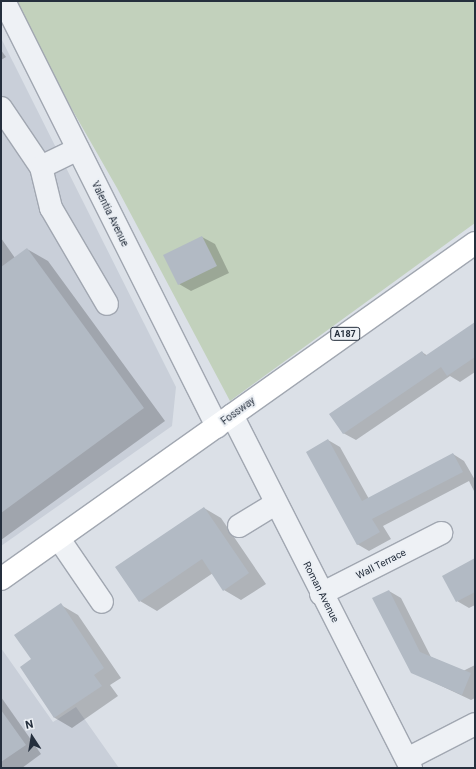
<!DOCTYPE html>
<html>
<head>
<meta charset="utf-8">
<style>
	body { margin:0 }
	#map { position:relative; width:476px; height:769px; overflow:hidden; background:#dbe0e7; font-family:Roboto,sans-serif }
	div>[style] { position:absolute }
	.built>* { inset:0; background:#c9cfd9 }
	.green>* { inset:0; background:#c2d1bc }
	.shadow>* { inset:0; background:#0003 }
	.building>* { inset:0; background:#b2bac4 }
	.roads { filter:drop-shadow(1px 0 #a1a7b1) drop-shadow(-1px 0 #a1a7b1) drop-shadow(0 1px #a1a7b1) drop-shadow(0 -1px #a1a7b1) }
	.minor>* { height:22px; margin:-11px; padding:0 11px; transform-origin:11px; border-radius:11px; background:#eef1f5 }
	.major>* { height:22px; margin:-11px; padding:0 11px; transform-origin:11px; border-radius:11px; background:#fff }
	span { translate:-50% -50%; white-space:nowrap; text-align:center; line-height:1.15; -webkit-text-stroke:4px #ebeff4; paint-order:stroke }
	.shield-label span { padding:1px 3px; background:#ebeff4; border:1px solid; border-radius:3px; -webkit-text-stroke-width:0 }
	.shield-label { font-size:9px; color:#252f3d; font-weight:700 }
	.street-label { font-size:10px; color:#252f3d }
	.frame { position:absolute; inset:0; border:2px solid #252f3d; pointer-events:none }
	.north { position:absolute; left:12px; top:717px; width:40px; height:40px; -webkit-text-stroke:3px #ebeff4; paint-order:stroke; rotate:348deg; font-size:11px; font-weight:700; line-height:16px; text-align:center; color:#252f3d }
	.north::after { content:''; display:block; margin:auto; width:14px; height:18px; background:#252f3d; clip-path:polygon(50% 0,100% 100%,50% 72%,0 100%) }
</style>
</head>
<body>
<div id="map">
	<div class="built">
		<i style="clip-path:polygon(1px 38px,176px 387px,172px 426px,1px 546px)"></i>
		<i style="clip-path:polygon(1px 648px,53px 722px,76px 707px,119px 768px,1px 768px)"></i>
	</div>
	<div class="green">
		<i style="clip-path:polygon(10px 1px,475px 1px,475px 223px,230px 401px,117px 188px)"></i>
	</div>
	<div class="shadow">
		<i style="clip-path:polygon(1px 50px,6px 57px,1px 60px)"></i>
		<i style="clip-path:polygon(202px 237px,215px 244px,229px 273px,191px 291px,179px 284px)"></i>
		<i style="clip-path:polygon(1px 238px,15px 258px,27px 249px,48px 261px,165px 421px,1px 540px)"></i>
		<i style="clip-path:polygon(475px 323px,475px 372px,460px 382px,450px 376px,356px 440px,343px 433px,422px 352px,428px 356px)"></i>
		<i style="clip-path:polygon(328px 440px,340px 447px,369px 499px,453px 454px,464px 461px,475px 480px,475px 493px,469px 481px,383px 526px,391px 539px,369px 551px,357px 544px)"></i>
		<i style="clip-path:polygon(204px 508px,221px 518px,266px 584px,241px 600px,224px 590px,213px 573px,157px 611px,140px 601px)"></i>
		<i style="clip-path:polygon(475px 560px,475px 605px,469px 608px,457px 601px)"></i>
		<i style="clip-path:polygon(389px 591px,401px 598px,431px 657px,463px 671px,475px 665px,475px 698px,471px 700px,412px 672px)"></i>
		<i style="clip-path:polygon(61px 605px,78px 615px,121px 678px,110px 685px,118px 696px,72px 728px,55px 718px,21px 667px,32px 660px)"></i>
		<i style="clip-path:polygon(1px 697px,41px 754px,22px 768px,1px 768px)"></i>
	</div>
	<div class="building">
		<i style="clip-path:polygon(202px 236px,217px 266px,178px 285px,163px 255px)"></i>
		<i style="clip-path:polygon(27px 248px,144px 408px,1px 513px,1px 267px)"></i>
		<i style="clip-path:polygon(475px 322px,475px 357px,447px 376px,441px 367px,343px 434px,329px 414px,422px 351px,425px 356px)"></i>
		<i style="clip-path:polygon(328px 439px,362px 501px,453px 453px,463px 472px,372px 519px,380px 532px,357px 545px,306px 452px)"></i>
		<i style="clip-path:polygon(204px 507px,249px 573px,223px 591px,202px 559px,139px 602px,115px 567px)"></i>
		<i style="clip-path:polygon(475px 558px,475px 592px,456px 602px,442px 576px)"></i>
		<i style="clip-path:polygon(389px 590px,420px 652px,471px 673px,462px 695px,411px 673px,372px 598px)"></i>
		<i style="clip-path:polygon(61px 603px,104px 668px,94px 675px,102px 686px,54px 718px,20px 667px,31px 659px,14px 635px)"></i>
		<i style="clip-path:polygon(1px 710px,26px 745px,1px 762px)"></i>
	</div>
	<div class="roads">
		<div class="minor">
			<i style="left:4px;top:1px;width:476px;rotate:63.4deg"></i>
			<i style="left:1px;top:108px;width:71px;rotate:55.9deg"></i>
			<i style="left:41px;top:167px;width:41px;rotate:-25.9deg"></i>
			<i style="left:41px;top:167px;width:42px;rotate:76.3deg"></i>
			<i style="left:51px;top:208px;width:111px;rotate:59.7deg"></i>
			<i style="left:232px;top:415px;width:396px;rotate:63.1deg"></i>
			<i style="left:239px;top:526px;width:42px;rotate:-31.4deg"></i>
			<i style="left:59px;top:539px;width:76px;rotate:55.7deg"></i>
			<i style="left:321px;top:594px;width:135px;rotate:-26.9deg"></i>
			<i style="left:407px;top:759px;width:76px;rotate:-27.2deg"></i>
		</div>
		<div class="major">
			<i style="left:1px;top:579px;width:581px;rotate:-35.33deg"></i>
		</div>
	</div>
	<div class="shield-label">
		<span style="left:345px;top:334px">A187</span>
	</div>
	<div class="street-label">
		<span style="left:110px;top:214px;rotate:64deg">Valentia Avenue</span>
		<span style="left:238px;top:411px;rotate:-36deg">Fossway</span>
		<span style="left:381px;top:564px;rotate:-27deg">Wall Terrace</span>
		<span style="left:321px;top:592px;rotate:63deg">Roman Avenue</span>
	</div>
	<div class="frame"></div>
	<div class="north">N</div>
</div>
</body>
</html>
